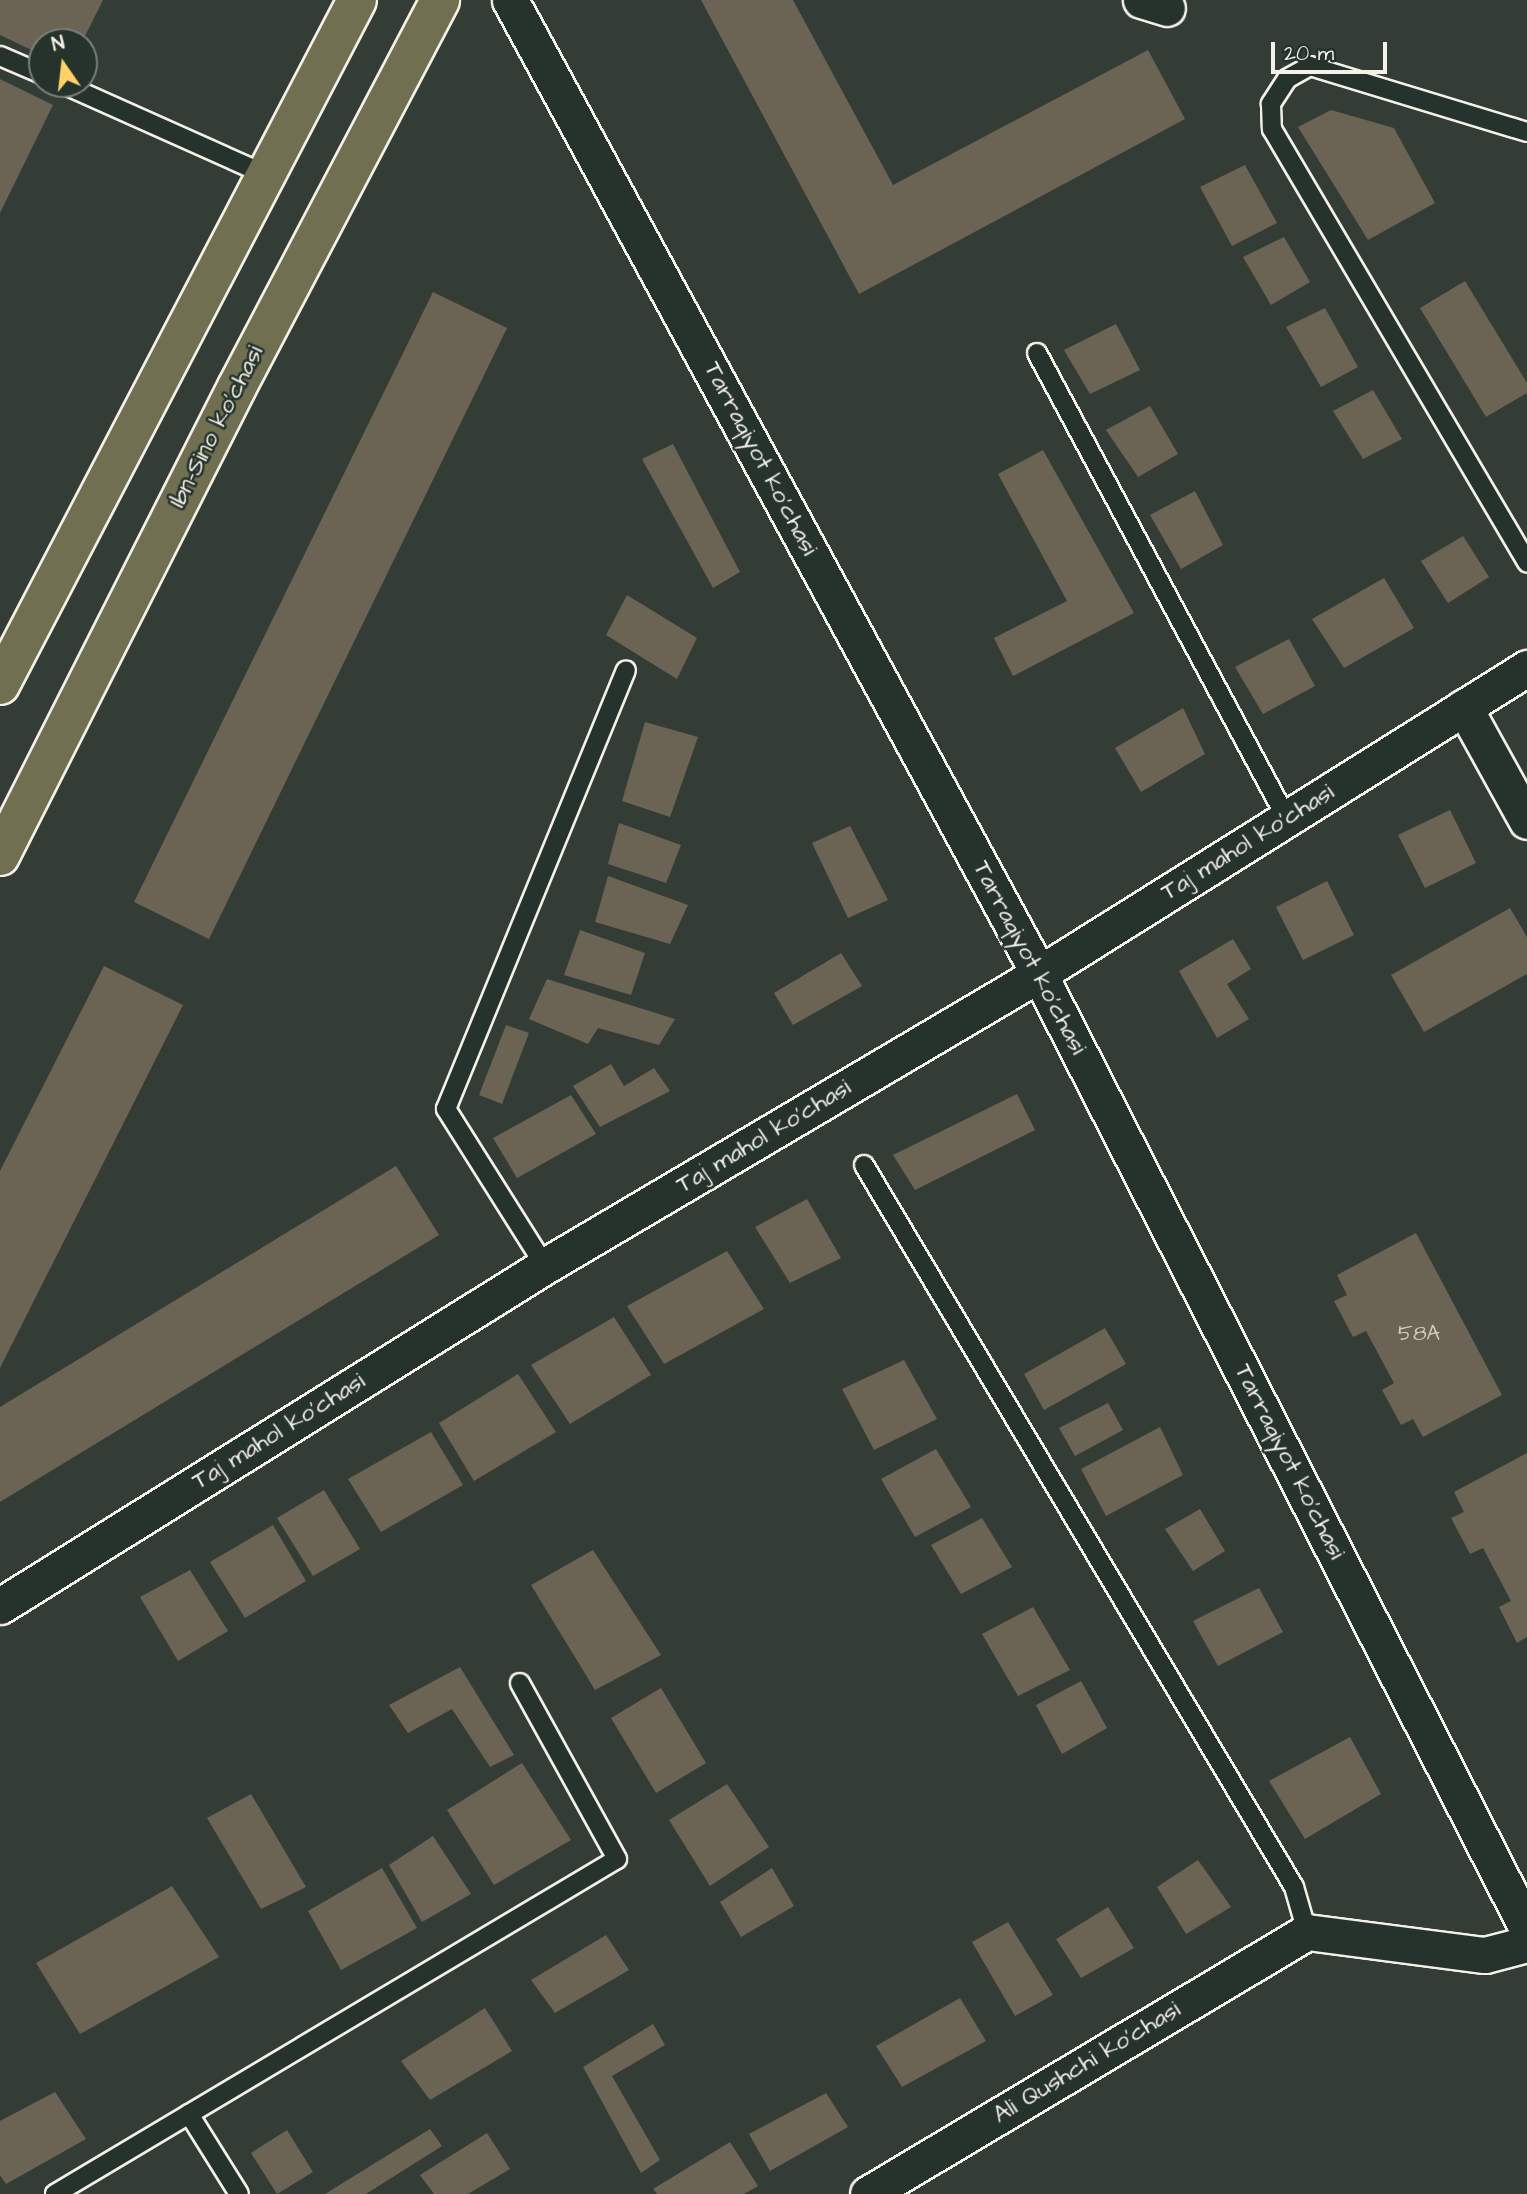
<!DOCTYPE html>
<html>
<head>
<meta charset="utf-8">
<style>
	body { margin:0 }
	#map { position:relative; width:1527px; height:2194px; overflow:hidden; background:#343d35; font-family:"Architects Daughter",sans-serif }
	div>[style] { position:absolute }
	.building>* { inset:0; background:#6b6354 }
	.roads { filter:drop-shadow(2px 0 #f4f1e8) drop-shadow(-2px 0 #f4f1e8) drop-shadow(0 2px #f4f1e8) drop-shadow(0 -2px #f4f1e8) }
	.service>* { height:18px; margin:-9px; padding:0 9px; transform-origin:9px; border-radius:9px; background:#26332d }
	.minor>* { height:35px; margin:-17.5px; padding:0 17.5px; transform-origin:17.5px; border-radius:17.5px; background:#26332d }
	.primary>* { height:38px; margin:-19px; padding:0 19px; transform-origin:19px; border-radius:19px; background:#706f52 }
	span { translate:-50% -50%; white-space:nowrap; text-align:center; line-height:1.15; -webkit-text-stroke:5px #26332d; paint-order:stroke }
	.number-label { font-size:21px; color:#d2cec3 }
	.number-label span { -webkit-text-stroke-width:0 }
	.street-label { font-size:24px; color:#f4f1e8 }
	.north { position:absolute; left:28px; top:28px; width:70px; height:70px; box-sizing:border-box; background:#26332d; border:2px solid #787f78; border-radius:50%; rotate:346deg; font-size:19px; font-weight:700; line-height:28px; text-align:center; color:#f4f1e8 }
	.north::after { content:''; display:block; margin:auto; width:24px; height:32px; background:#ffd166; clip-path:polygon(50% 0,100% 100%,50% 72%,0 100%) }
	.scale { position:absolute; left:1271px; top:42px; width:116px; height:32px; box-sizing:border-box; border:4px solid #f4f1e8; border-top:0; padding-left:9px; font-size:21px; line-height:24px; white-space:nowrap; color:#f4f1e8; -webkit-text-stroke:5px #26332d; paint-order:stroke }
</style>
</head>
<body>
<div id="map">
	<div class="building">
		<i style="clip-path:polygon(0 0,103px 0,82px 42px,42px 42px,42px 55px,0 35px)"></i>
		<i style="clip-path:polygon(701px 0,793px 0,893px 185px,1148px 50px,1185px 119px,859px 294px)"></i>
		<i style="clip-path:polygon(0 79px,53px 105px,0 213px)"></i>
		<i style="clip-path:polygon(1331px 110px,1394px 128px,1435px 203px,1368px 240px,1298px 127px)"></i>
		<i style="clip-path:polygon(1245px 165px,1277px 223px,1232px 246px,1200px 187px)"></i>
		<i style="clip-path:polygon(1284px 237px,1310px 282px,1271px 305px,1243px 257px)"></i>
		<i style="clip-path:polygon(1465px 281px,1527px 383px,1527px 393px,1486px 417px,1420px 308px)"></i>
		<i style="clip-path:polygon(433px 292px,507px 328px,209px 939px,134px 902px)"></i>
		<i style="clip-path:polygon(1325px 308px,1358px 367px,1321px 387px,1286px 327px)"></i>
		<i style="clip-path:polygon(1116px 324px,1140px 370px,1090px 394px,1064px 350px)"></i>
		<i style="clip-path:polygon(1373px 390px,1402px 439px,1363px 459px,1333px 411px)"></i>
		<i style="clip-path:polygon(1150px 406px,1178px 454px,1138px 477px,1106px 430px)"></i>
		<i style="clip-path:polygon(673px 444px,740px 572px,713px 588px,642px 459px)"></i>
		<i style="clip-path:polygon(1043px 450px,1134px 613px,1013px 676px,994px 638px,1067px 601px,998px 474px)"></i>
		<i style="clip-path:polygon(1195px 491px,1223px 545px,1181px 569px,1150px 515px)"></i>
		<i style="clip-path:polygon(1463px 536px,1489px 577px,1448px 603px,1421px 561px)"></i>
		<i style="clip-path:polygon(1384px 578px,1414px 628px,1344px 668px,1312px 619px)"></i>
		<i style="clip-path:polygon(627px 595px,697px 638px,677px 679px,606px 635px)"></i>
		<i style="clip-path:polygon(1289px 639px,1315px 686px,1263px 714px,1235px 667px)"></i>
		<i style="clip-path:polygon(1183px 708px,1205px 754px,1141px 792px,1115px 748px)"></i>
		<i style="clip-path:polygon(645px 722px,698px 737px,670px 817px,622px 801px)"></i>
		<i style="clip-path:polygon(1450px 810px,1476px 863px,1425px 888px,1398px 835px)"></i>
		<i style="clip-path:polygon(619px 823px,681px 845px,666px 883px,608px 864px)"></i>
		<i style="clip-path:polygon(850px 826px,888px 900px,848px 918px,812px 843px)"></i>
		<i style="clip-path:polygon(608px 876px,688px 905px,670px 944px,595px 922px)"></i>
		<i style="clip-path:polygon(1327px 881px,1354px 935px,1303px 960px,1276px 907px)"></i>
		<i style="clip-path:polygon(1510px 908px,1527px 937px,1527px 974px,1424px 1032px,1391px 975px)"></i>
		<i style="clip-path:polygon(580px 930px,645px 953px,631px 995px,564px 975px)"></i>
		<i style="clip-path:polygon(1233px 939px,1251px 969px,1227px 984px,1249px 1019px,1217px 1038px,1179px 971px)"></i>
		<i style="clip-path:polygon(841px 953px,862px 986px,793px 1025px,774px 993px)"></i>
		<i style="clip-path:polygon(104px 966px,183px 1005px,0 1368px,0 1171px)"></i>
		<i style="clip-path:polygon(547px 979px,675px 1019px,659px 1045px,598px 1028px,588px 1044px,529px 1019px)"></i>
		<i style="clip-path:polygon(506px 1025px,529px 1033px,502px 1104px,479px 1095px)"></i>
		<i style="clip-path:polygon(611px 1064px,624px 1086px,654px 1068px,670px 1091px,600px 1127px,573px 1086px)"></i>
		<i style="clip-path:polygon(1017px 1094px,1035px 1130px,915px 1190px,893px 1155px)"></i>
		<i style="clip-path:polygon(571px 1095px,596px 1134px,517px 1178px,493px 1138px)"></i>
		<i style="clip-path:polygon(396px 1166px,439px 1235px,0 1502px,0 1407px)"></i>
		<i style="clip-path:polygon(807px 1199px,841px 1258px,790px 1283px,755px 1227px)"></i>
		<i style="clip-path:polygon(1416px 1233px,1502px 1395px,1423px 1437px,1413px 1419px,1401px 1425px,1382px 1390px,1394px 1383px,1366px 1331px,1353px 1337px,1334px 1301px,1347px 1295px,1337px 1275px)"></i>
		<i style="clip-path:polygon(727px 1251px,764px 1309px,664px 1364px,627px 1306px)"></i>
		<i style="clip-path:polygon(614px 1317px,651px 1375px,570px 1424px,531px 1365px)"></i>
		<i style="clip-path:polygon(1105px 1328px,1126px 1364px,1044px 1410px,1024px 1374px)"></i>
		<i style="clip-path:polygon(904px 1360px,937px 1419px,874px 1450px,842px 1389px)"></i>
		<i style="clip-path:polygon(518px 1374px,556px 1432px,474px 1481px,439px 1423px)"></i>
		<i style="clip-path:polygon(1108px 1403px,1123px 1430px,1075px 1456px,1059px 1428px)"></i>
		<i style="clip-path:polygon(1160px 1427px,1183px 1475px,1106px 1516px,1081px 1469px)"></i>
		<i style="clip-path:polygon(431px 1432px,463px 1485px,381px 1532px,348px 1479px)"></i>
		<i style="clip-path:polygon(936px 1449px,971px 1507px,915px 1537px,881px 1479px)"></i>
		<i style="clip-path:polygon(1527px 1453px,1527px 1637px,1517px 1643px,1499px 1607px,1511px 1601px,1483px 1548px,1470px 1554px,1451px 1518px,1464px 1512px,1454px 1492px)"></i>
		<i style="clip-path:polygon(324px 1490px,360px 1549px,313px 1576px,277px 1518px)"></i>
		<i style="clip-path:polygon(1200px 1509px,1225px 1551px,1193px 1571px,1165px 1529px)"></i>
		<i style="clip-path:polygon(982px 1518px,1012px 1567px,961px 1594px,931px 1545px)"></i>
		<i style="clip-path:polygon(273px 1525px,306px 1581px,245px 1618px,210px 1562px)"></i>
		<i style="clip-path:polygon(593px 1550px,661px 1655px,595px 1690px,531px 1585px)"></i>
		<i style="clip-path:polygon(190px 1570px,228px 1631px,178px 1661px,140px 1597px)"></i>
		<i style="clip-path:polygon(1259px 1588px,1283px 1632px,1218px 1666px,1193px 1621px)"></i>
		<i style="clip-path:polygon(1033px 1607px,1070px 1670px,1018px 1696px,982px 1634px)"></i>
		<i style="clip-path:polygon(460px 1667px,514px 1755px,490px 1767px,452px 1709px,408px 1733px,389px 1705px)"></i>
		<i style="clip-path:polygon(1081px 1681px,1107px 1728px,1062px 1754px,1036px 1705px)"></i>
		<i style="clip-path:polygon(661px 1688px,706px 1763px,656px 1793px,611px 1718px)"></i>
		<i style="clip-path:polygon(1350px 1737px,1381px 1794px,1305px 1839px,1269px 1781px)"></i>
		<i style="clip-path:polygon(522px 1763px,571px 1840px,494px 1885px,447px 1810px)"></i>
		<i style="clip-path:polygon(727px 1784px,769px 1847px,710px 1886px,669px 1820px)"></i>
		<i style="clip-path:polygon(251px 1794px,306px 1887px,261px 1909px,207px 1818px)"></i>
		<i style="clip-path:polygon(433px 1836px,471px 1894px,422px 1922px,389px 1865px)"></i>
		<i style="clip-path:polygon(1198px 1860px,1231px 1907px,1186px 1934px,1157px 1887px)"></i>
		<i style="clip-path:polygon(382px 1868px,417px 1928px,341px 1970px,308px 1911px)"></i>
		<i style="clip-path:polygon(772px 1868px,794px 1906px,741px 1937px,720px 1902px)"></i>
		<i style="clip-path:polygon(172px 1886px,219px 1957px,80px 2034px,36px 1963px)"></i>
		<i style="clip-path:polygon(1108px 1907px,1134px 1948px,1081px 1978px,1056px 1939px)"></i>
		<i style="clip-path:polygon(1008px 1922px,1053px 1995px,1015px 2016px,972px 1942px)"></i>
		<i style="clip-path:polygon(606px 1935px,629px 1970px,555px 2013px,531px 1980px)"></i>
		<i style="clip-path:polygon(960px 1998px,986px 2041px,902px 2087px,876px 2046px)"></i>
		<i style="clip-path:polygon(485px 2008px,512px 2051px,430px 2100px,401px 2061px)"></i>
		<i style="clip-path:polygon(653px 2024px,665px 2045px,612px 2076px,660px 2160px,641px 2173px,583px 2067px)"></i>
		<i style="clip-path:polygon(55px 2092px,86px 2139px,6px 2184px,0 2175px,0 2121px)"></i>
		<i style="clip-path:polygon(826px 2093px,848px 2127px,770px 2171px,749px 2134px)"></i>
		<i style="clip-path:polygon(430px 2129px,442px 2146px,366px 2194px,325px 2194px)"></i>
		<i style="clip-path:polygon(287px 2130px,313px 2172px,277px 2194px,251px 2153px)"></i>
		<i style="clip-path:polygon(487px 2133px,510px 2169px,468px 2194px,434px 2194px,420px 2175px)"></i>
		<i style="clip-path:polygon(730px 2142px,758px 2186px,744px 2194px,657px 2194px,653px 2189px)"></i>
	</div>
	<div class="roads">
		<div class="service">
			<i style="left:0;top:56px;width:46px;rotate:23.2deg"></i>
			<i style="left:63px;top:84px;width:220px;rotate:24.1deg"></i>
			<i style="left:1527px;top:132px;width:227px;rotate:-163.1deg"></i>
			<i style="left:1310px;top:66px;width:26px;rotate:151deg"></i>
			<i style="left:1287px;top:79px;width:30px;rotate:123deg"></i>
			<i style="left:1271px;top:104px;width:25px;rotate:88deg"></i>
			<i style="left:1272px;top:129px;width:503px;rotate:59.51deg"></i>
			<i style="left:1037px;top:353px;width:529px;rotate:61.79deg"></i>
			<i style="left:864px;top:1165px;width:840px;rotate:59.22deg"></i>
			<i style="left:1294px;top:1887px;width:47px;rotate:73.9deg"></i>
			<i style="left:545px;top:1266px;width:186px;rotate:-122.2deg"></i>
			<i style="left:446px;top:1109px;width:474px;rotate:-67.7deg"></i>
			<i style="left:189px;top:2114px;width:94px;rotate:58deg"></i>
			<i style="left:55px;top:2194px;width:654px;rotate:-30.8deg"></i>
			<i style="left:617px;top:1859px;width:201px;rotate:-118.9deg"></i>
		</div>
		<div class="minor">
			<i style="left:510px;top:0;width:1108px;rotate:61.49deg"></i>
			<i style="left:1039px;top:974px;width:1072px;rotate:62.91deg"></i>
			<i style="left:1141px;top:0;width:27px;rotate:17deg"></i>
			<i style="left:1464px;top:707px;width:130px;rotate:61.1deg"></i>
			<i style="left:0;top:1606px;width:642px;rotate:-31.96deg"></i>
			<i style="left:545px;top:1266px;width:574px;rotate:-30.59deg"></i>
			<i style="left:1039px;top:974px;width:576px;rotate:-32.09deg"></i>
			<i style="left:868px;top:2194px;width:511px;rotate:-30.83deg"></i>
			<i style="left:1307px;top:1932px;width:179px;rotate:7.4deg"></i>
			<i style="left:1485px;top:1955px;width:43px;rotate:-14.7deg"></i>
		</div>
		<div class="primary">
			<i style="left:0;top:685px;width:772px;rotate:-62.47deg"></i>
			<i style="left:0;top:856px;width:525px;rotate:-63.19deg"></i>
			<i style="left:237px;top:387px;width:437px;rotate:-62.3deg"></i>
		</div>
	</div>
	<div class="number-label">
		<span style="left:1419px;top:1334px">58A</span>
	</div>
	<div class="street-label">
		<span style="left:217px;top:427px;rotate:-63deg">Ibn-Sino ko'chasi</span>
		<span style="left:760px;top:459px;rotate:62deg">Tarraqiyot ko'chasi</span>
		<span style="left:1248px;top:843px;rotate:-32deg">Taj mahol ko'chasi</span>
		<span style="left:1029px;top:958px;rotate:62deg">Tarraqiyot ko'chasi</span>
		<span style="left:764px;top:1137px;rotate:-31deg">Taj mahol ko'chasi</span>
		<span style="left:279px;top:1432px;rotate:-32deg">Taj mahol ko'chasi</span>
		<span style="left:1289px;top:1462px;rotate:63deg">Tarraqiyot ko'chasi</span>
		<span style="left:1087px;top:2063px;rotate:-31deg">Ali Qushchi ko'chasi</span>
	</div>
	<div class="north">N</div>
	<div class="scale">20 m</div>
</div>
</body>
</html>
